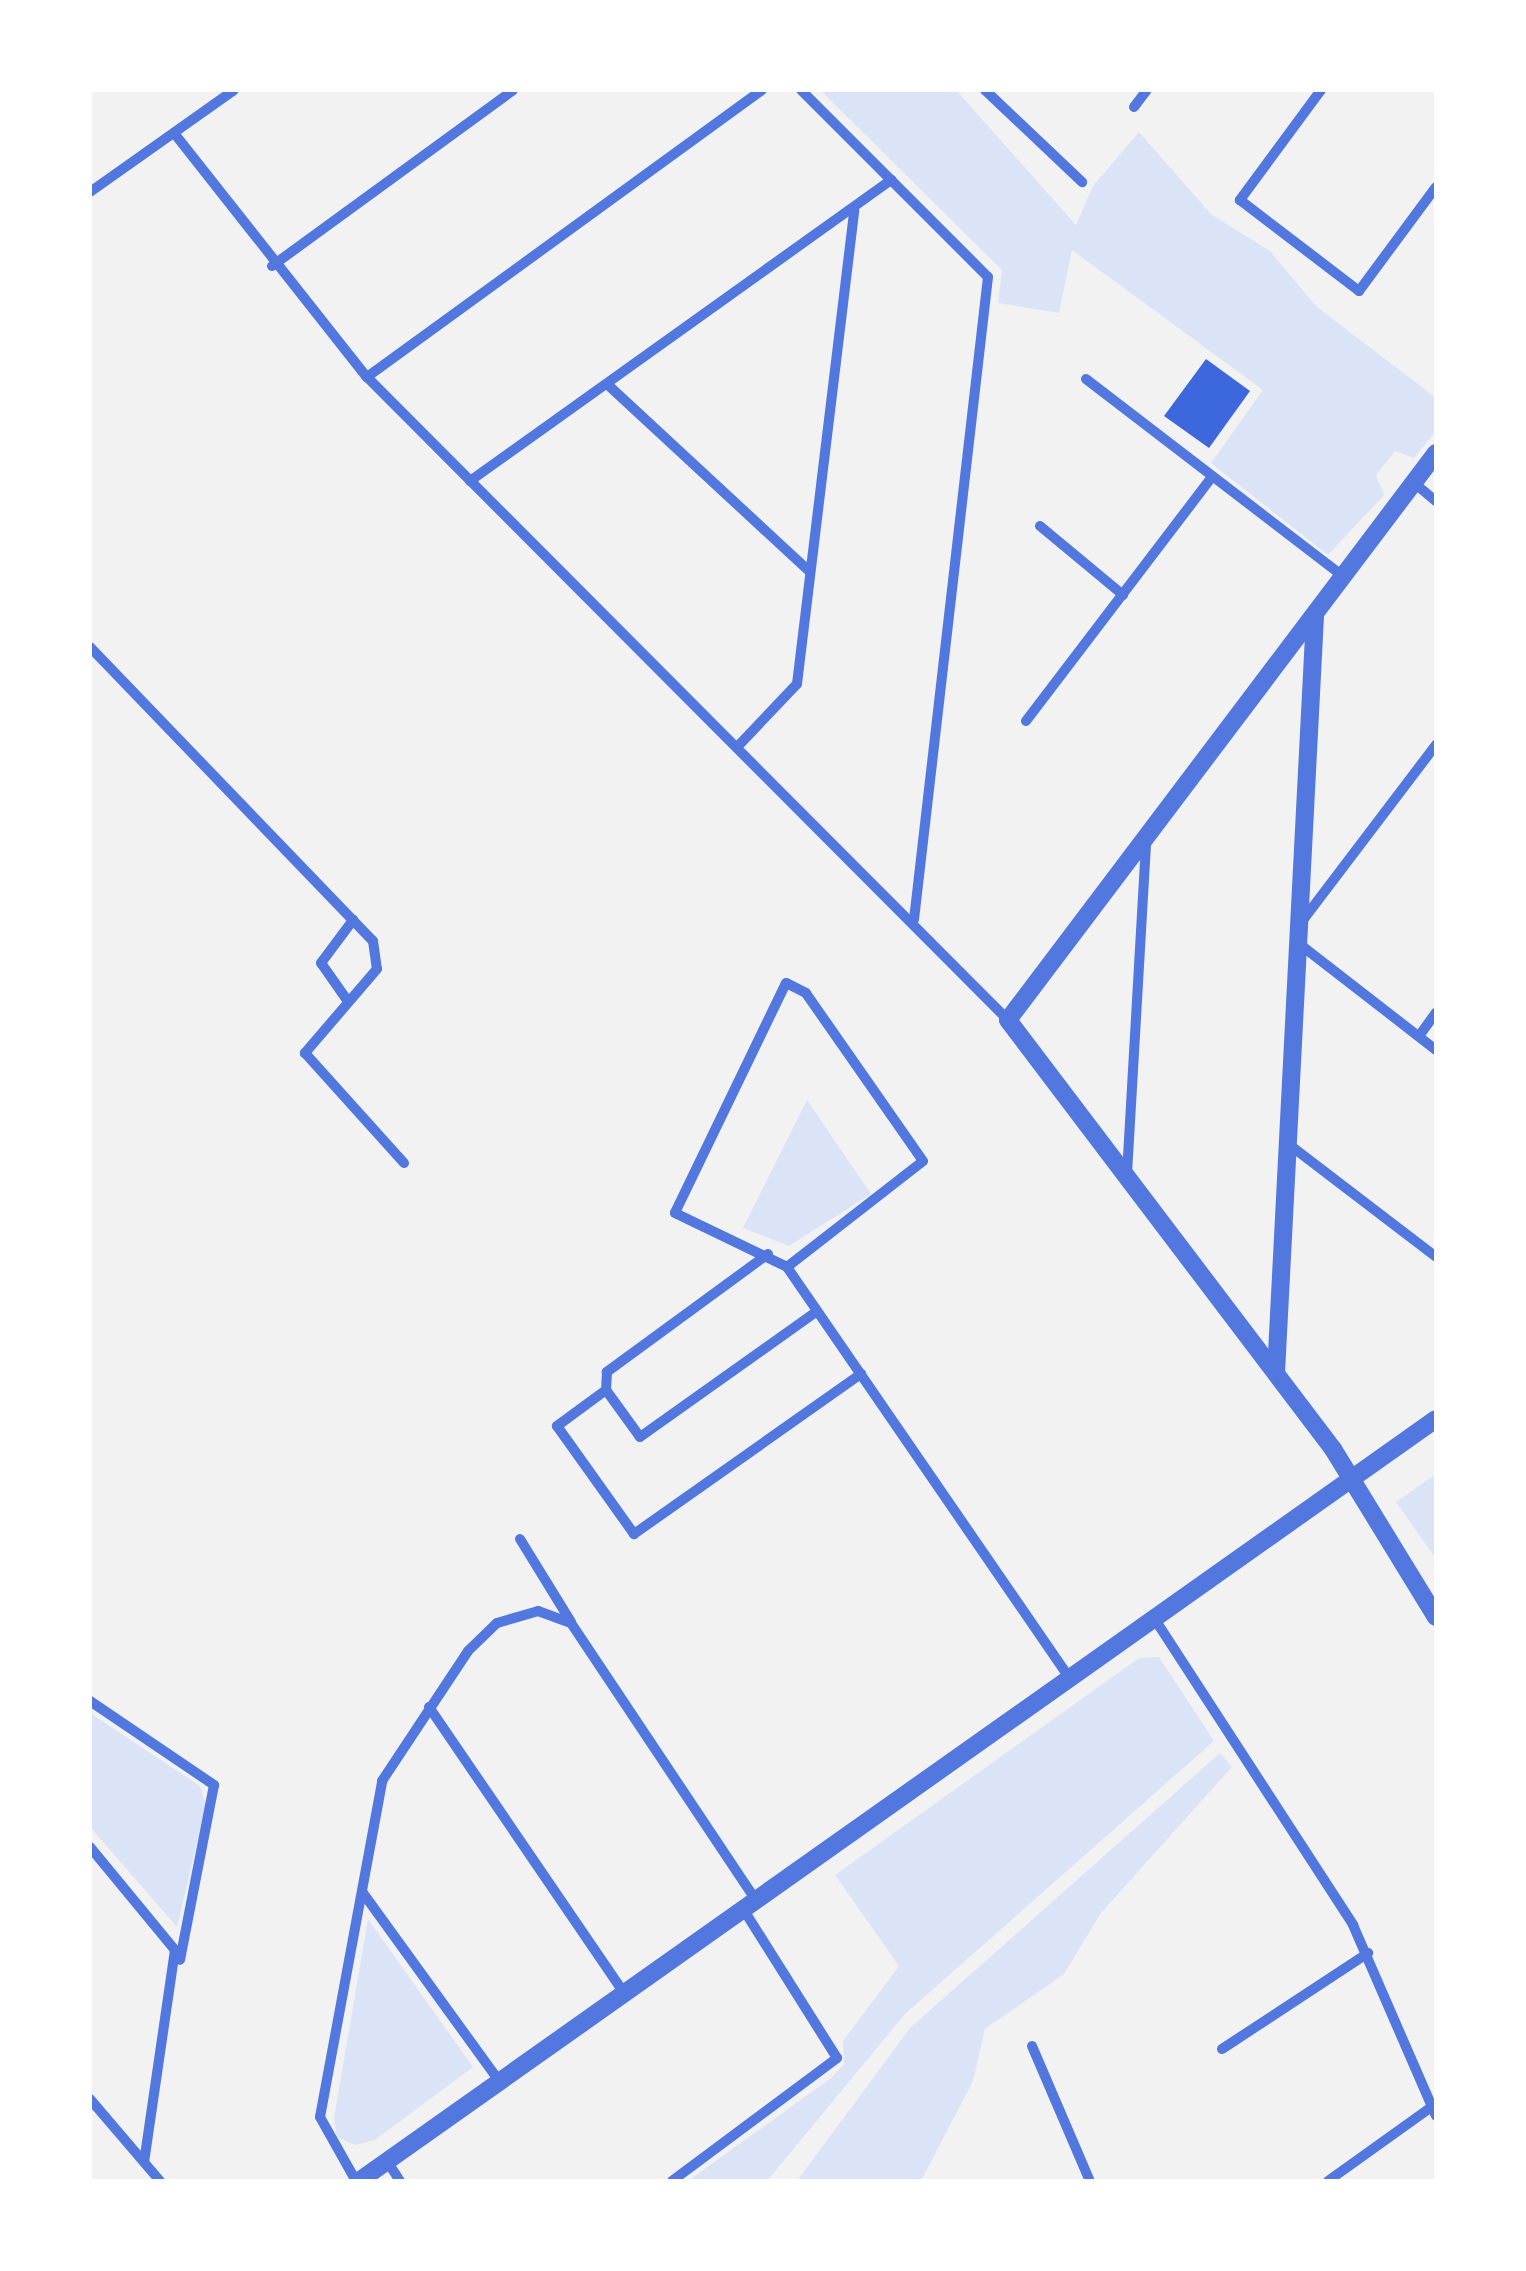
<!DOCTYPE html>
<html>
<head>
<meta charset="utf-8">
<style>
	body { margin:0 }
	#map { position:relative; width:1526px; height:2271px; overflow:hidden; background:#f2f2f2; font-family:Literata,serif }
	div>[style] { position:absolute }
	.green>* { inset:0; background:#dbe4f7 }
	.building>* { inset:0; background:#3d67dc }
	.minor>* { height:10px; margin:-5px; padding:0 5px; transform-origin:5px; border-radius:5px; background:#5277de }
	.tertiary>* { height:18px; margin:-9px; padding:0 9px; transform-origin:9px; border-radius:9px; background:#5277de }
	span { translate:-50% -50%; white-space:nowrap; text-align:center; line-height:1.15; -webkit-text-stroke:8px #fff; paint-order:stroke }
	.frame { position:absolute; inset:0; border:92px solid #fff; pointer-events:none }
</style>
</head>
<body>
<div id="map">
	<div class="green">
		<i style="clip-path:polygon(820px 90px,956px 90px,1076px 225px,1093px 186px,1139px 132px,1211px 214px,1270px 251px,1316px 306px,1436px 398px,1436px 431px,1414px 458px,1395px 451px,1376px 475px,1384px 495px,1328px 555px,1211px 463px,1263px 390px,1072px 250px,1059px 313px,998px 303px,1002px 270px)"></i>
		<i style="clip-path:polygon(807px 1100px,871px 1194px,789px 1246px,743px 1228px)"></i>
		<i style="clip-path:polygon(1436px 1474px,1436px 1559px,1396px 1502px)"></i>
		<i style="clip-path:polygon(1159px 1657px,1214px 1741px,905px 2014px,767px 2181px,688px 2181px,831px 2078px,844px 2064px,843px 2041px,899px 1966px,835px 1875px,1139px 1658px)"></i>
		<i style="clip-path:polygon(90px 1713px,200px 1786px,206px 1805px,177px 1927px,90px 1827px)"></i>
		<i style="clip-path:polygon(1220px 1753px,1232px 1767px,1101px 1913px,1064px 1974px,985px 2029px,973px 2081px,921px 2181px,797px 2181px,910px 2028px)"></i>
		<i style="clip-path:polygon(368px 1919px,473px 2067px,375px 2140px,355px 2145px,337px 2137px,334px 2118px)"></i>
	</div>
	<div class="building">
		<i style="clip-path:polygon(1206px 359px,1250px 391px,1209px 448px,1164px 416px)"></i>
	</div>
	<div class="minor">
		<i style="left:801px;top:90px;width:264px;rotate:45deg"></i>
		<i style="left:988px;top:277px;width:647px;rotate:96.57deg"></i>
		<i style="left:985px;top:90px;width:134px;rotate:43.5deg"></i>
		<i style="left:1321px;top:90px;width:137px;rotate:126.4deg"></i>
		<i style="left:1240px;top:200px;width:150px;rotate:37.4deg"></i>
		<i style="left:1359px;top:291px;width:129px;rotate:-53.5deg"></i>
		<i style="left:1134px;top:107px;width:21px;rotate:-53deg"></i>
		<i style="left:174px;top:133px;width:311px;rotate:51.7deg"></i>
		<i style="left:367px;top:377px;width:908px;rotate:45.09deg"></i>
		<i style="left:90px;top:192px;width:176px;rotate:-35.3deg"></i>
		<i style="left:272px;top:266px;width:298px;rotate:-36.1deg"></i>
		<i style="left:367px;top:377px;width:488px;rotate:-36deg"></i>
		<i style="left:1086px;top:379px;width:322px;rotate:37.5deg"></i>
		<i style="left:607px;top:384px;width:274px;rotate:42.8deg"></i>
		<i style="left:470px;top:481px;width:518px;rotate:-35.56deg"></i>
		<i style="left:1413px;top:482px;width:30px;rotate:40deg"></i>
		<i style="left:1040px;top:526px;width:108px;rotate:39.7deg"></i>
		<i style="left:90px;top:647px;width:408px;rotate:46.1deg"></i>
		<i style="left:373px;top:941px;width:28px;rotate:82deg"></i>
		<i style="left:377px;top:969px;width:111px;rotate:130.6deg"></i>
		<i style="left:305px;top:1053px;width:148px;rotate:48deg"></i>
		<i style="left:1026px;top:721px;width:307px;rotate:-52.7deg"></i>
		<i style="left:740px;top:744px;width:83px;rotate:-46.5deg"></i>
		<i style="left:797px;top:684px;width:477px;rotate:-83.1deg"></i>
		<i style="left:1303px;top:920px;width:220px;rotate:-52.8deg"></i>
		<i style="left:1302px;top:946px;width:170px;rotate:37.8deg"></i>
		<i style="left:347px;top:1000px;width:45px;rotate:-125.1deg"></i>
		<i style="left:321px;top:963px;width:54px;rotate:-53.3deg"></i>
		<i style="left:1419px;top:1036px;width:29px;rotate:-54deg"></i>
		<i style="left:1291px;top:1146px;width:183px;rotate:37.4deg"></i>
		<i style="left:1127px;top:1174px;width:333px;rotate:-86.7deg"></i>
		<i style="left:768px;top:1254px;width:200px;rotate:143.8deg"></i>
		<i style="left:607px;top:1372px;width:18px;rotate:93deg"></i>
		<i style="left:606px;top:1390px;width:58px;rotate:54.1deg"></i>
		<i style="left:640px;top:1437px;width:217px;rotate:-35.4deg"></i>
		<i style="left:787px;top:1267px;width:172px;rotate:-37.9deg"></i>
		<i style="left:923px;top:1161px;width:205px;rotate:-124.9deg"></i>
		<i style="left:806px;top:993px;width:22px;rotate:-153deg"></i>
		<i style="left:786px;top:983px;width:255px;rotate:115.8deg"></i>
		<i style="left:675px;top:1213px;width:124px;rotate:25.7deg"></i>
		<i style="left:787px;top:1267px;width:498px;rotate:55.5deg"></i>
		<i style="left:606px;top:1390px;width:61px;rotate:143.7deg"></i>
		<i style="left:557px;top:1426px;width:133px;rotate:54.5deg"></i>
		<i style="left:634px;top:1534px;width:278px;rotate:-35.2deg"></i>
		<i style="left:520px;top:1539px;width:97px;rotate:58.4deg"></i>
		<i style="left:1154px;top:1618px;width:366px;rotate:57deg"></i>
		<i style="left:1353px;top:1925px;width:208px;rotate:66.5deg"></i>
		<i style="left:90px;top:1701px;width:150px;rotate:34.1deg"></i>
		<i style="left:214px;top:1785px;width:178px;rotate:101deg"></i>
		<i style="left:429px;top:1707px;width:346px;rotate:55.7deg"></i>
		<i style="left:90px;top:1847px;width:134px;rotate:50.5deg"></i>
		<i style="left:175px;top:1950px;width:214px;rotate:98.3deg"></i>
		<i style="left:363px;top:1893px;width:232px;rotate:54.1deg"></i>
		<i style="left:1032px;top:2046px;width:147px;rotate:66.8deg"></i>
		<i style="left:1222px;top:2049px;width:175px;rotate:-33.3deg"></i>
		<i style="left:90px;top:2099px;width:108px;rotate:49.5deg"></i>
		<i style="left:387px;top:2161px;width:24px;rotate:57deg"></i>
		<i style="left:356px;top:2181px;width:73px;rotate:-119.4deg"></i>
		<i style="left:320px;top:2117px;width:342px;rotate:-79.5deg"></i>
		<i style="left:382px;top:1781px;width:156px;rotate:-56.5deg"></i>
		<i style="left:468px;top:1651px;width:40px;rotate:-44deg"></i>
		<i style="left:497px;top:1623px;width:43px;rotate:-16.3deg"></i>
		<i style="left:538px;top:1611px;width:35px;rotate:20deg"></i>
		<i style="left:571px;top:1623px;width:333px;rotate:56.3deg"></i>
		<i style="left:672px;top:2181px;width:206px;rotate:-36.7deg"></i>
		<i style="left:837px;top:2058px;width:176px;rotate:-122.2deg"></i>
		<i style="left:1328px;top:2181px;width:125px;rotate:-35.6deg"></i>
	</div>
	<div class="tertiary">
		<i style="left:1436px;top:453px;width:710px;rotate:127.05deg"></i>
		<i style="left:1008px;top:1020px;width:538px;rotate:52.85deg"></i>
		<i style="left:1333px;top:1449px;width:197px;rotate:58.5deg"></i>
		<i style="left:1276px;top:1373px;width:759px;rotate:-87.05deg"></i>
		<i style="left:359px;top:2181px;width:1319px;rotate:-35.28deg"></i>
	</div>
	<div class="frame"></div>
</div>
</body>
</html>
